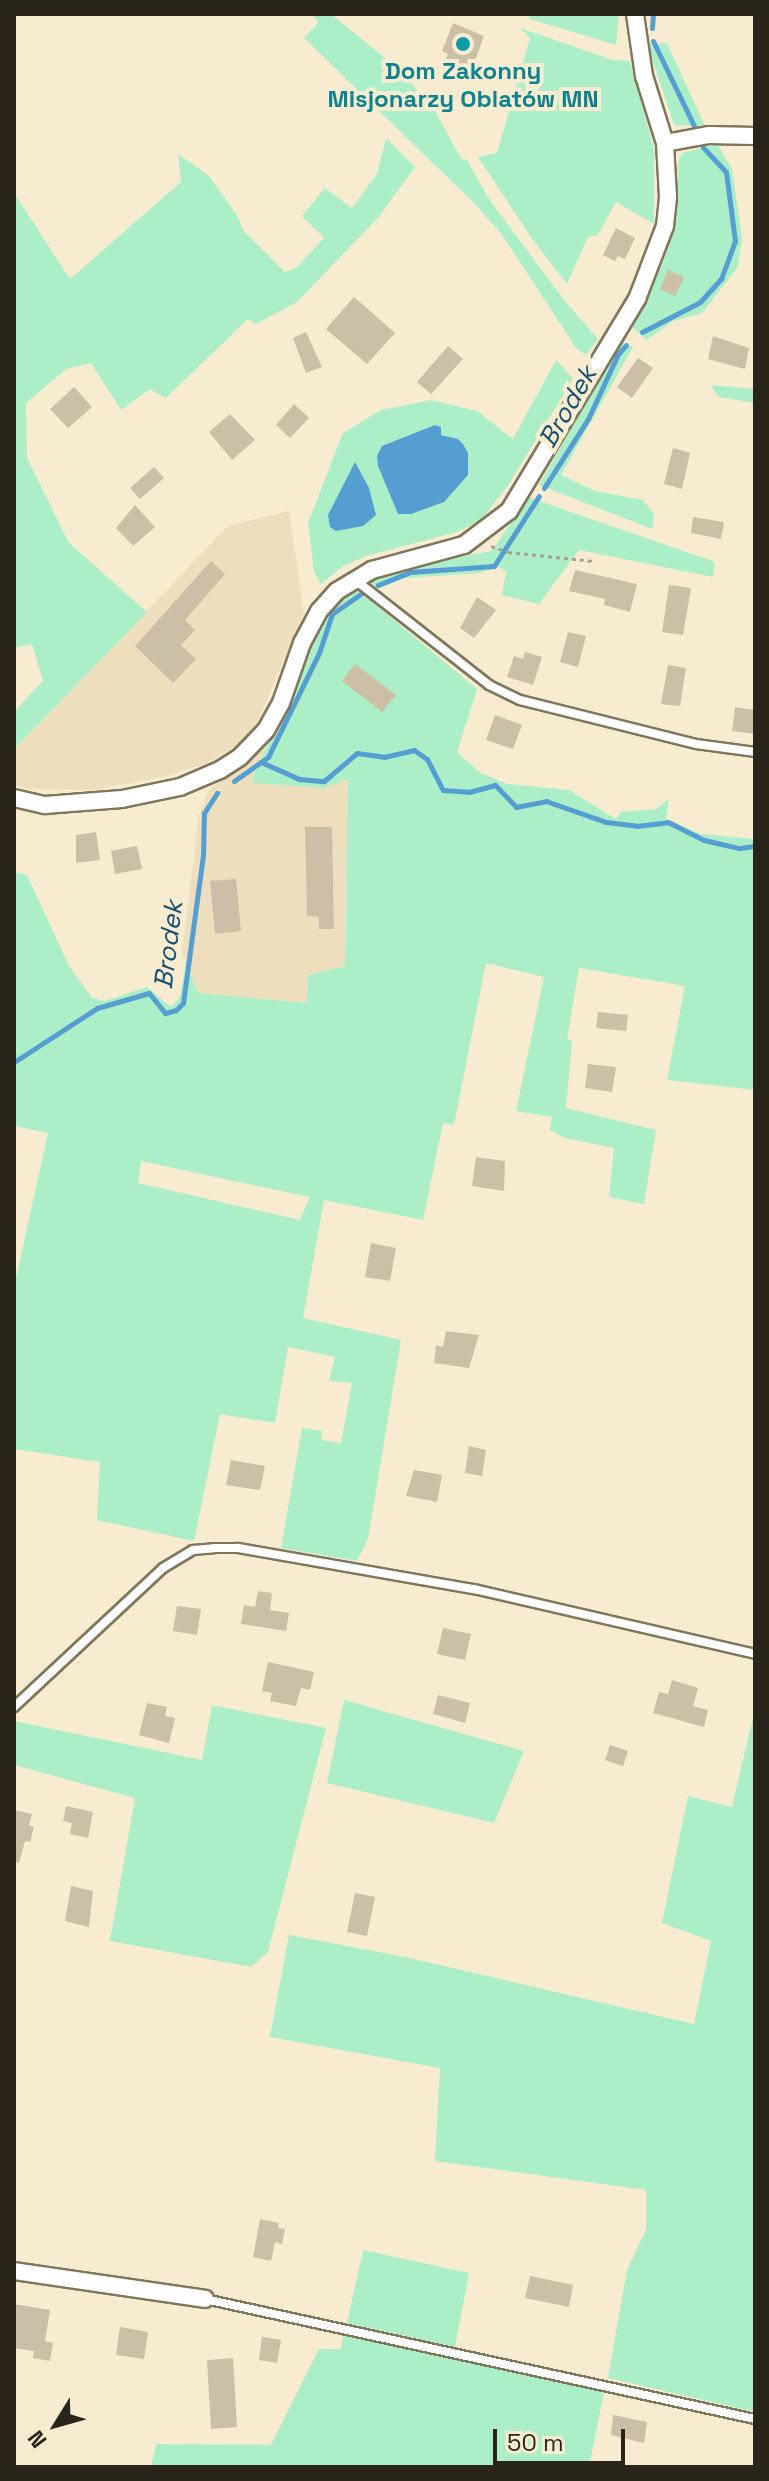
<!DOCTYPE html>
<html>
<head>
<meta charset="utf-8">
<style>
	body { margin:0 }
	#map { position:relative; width:769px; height:2481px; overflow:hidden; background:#f7ecd0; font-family:"Space Grotesk",sans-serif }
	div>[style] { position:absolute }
	.built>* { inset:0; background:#eddfbd }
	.green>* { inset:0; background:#aceec7 }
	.water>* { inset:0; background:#549ed2 }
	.stream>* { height:5px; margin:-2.5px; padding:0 2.5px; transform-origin:2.5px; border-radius:2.5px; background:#549ed2 }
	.building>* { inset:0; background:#cbc0a5 }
	.path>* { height:3px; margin-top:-1.5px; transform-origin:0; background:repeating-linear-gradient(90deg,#aba28d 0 4px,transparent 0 8px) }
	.roads { filter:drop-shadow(2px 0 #80765c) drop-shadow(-2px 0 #80765c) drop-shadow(0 2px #80765c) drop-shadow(0 -2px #80765c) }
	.service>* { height:8px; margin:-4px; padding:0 4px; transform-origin:4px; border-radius:4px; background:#fff }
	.minor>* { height:16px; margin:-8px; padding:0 8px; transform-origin:8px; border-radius:8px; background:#fff }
	.dots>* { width:22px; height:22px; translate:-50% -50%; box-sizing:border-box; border:4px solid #f7ecd0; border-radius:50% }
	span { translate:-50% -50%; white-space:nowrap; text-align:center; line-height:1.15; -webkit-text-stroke:8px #f7ecd0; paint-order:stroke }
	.culture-label { font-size:24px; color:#0d838f; font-weight:700 }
	.water-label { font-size:26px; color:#164d71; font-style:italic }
	.frame { position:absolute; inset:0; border:16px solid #2a251b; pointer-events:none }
	.north { position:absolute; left:16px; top:2385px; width:80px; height:80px; -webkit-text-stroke:6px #f7ecd0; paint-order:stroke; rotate:233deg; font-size:22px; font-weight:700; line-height:32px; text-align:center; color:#2a251b }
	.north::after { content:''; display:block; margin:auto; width:28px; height:36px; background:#2a251b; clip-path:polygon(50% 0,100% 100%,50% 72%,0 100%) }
	.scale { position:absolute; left:493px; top:2429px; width:132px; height:36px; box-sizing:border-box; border:4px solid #2a251b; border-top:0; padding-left:10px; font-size:24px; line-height:28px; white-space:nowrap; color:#2a251b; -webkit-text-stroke:6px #f7ecd0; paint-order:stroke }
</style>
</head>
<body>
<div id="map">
	<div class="built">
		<i style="clip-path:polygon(289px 511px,304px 613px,258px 721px,242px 742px,208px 763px,162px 777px,94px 790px,26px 789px,14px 785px,14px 749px,228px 526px)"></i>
		<i style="clip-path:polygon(267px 745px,254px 774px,324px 788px,348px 778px,345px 966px,308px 975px,307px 1003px,198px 993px,182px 952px,199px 815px,209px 790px)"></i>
	</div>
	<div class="green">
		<i style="clip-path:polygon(311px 14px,331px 14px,401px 71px,436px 113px,462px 160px,466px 159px,491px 202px,565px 301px,598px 339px,586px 355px,576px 348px,503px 236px,473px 202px,304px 38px,319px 22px)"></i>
		<i style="clip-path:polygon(527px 14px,619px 14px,616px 45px,530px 19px)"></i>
		<i style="clip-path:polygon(520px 28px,613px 60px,630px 61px,654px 149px,654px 224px,616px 202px,598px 235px,588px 237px,567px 284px,535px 243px,478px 157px,497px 153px,530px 38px)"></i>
		<i style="clip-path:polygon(667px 43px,705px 126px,674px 125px,647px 44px)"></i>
		<i style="clip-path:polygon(386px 138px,415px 167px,377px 219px,297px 302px,256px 324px,248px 319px,166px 398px,150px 389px,121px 410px,91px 363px,66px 369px,26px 403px,27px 458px,69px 543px,147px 612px,14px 749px,14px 712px,43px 681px,32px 644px,14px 648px,14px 193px,70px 279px,181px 182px,178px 154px,209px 176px,237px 215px,243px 230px,285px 272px,296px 268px,324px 238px,302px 216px,325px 188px,352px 208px,377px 174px)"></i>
		<i style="clip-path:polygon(717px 144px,732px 169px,742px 237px,738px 267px,702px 313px,673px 321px,647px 340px,631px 326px,662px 265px,674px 230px,679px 159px,683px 153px)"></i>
		<i style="clip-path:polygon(621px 342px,633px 347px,561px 475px,595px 491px,643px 500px,654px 514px,652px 529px,539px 485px)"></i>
		<i style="clip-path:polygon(556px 360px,573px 379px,509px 484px,481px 520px,457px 532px,366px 556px,342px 567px,321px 584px,314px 572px,308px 523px,343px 433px,381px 410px,431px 400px,477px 411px,513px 439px)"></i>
		<i style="clip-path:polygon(711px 385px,755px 389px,755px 403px,718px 397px)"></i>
		<i style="clip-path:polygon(528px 497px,715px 562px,713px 577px,579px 550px,539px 604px,502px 595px,506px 571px,499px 567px,480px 573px,405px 578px,377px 589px,371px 582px,378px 575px,421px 564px,492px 551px)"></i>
		<i style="clip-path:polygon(evenodd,354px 590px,371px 601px,477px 689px,457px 752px,479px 772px,507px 784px,569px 790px,616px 819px,621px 812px,656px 809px,669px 799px,666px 819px,701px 834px,755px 839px,755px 1090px,667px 1080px,685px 986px,579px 968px,567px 1039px,572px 1041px,566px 1108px,656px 1130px,644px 1204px,609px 1197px,614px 1148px,565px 1138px,550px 1130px,552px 1117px,516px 1111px,544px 977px,486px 963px,454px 1125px,443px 1123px,423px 1220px,324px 1200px,303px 1318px,401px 1340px,368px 1539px,357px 1561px,281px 1548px,302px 1428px,322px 1431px,321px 1440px,341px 1443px,352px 1383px,329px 1381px,335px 1357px,288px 1347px,275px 1423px,220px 1414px,194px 1541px,97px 1520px,100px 1462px,14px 1449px,14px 1287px,48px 1133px,14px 1126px,14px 872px,27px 875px,69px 966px,92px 998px,105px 1001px,147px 987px,171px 1007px,180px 997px,186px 963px,198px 993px,307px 1003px,308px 975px,345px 966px,348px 779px,324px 788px,253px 783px,254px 774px,330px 608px,354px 590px,141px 1161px,309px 1197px,310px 1197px,300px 1220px,138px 1183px,141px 1161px)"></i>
		<i style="clip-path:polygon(344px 1700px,524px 1751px,494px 1823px,327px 1783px)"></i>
		<i style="clip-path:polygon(212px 1705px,326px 1728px,268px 1952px,251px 1967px,110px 1941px,135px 1798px,14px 1765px,14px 1721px,202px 1760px)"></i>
		<i style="clip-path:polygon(755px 1709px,755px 2412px,608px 2378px,627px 2270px,646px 2230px,646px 2190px,435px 2161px,440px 2068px,270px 2037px,289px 1935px,405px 1957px,694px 2024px,711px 1941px,662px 1923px,688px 1796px,732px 1807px)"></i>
		<i style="clip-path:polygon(363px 2250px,469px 2273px,455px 2347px,347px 2323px)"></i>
		<i style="clip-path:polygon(344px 2333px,604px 2392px,589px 2467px,151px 2467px,156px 2444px,271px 2445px,319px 2349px,341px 2349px)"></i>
	</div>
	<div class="water">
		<i style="clip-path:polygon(435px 425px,441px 427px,441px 435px,458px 439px,463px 444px,468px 453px,468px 475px,444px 502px,411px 514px,398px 514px,378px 466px,377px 456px,382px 446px)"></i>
		<i style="clip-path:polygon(355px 462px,369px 488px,376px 515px,363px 526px,336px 531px,330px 527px,328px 515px)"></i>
	</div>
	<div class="stream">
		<i style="left:652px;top:28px;width:14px;rotate:-86deg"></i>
		<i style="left:653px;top:41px;width:99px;rotate:64.2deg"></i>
		<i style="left:642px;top:332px;width:65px;rotate:-27.3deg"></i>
		<i style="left:700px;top:302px;width:31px;rotate:-48deg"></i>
		<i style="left:721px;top:279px;width:40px;rotate:-69.8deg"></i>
		<i style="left:735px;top:241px;width:70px;rotate:-97.4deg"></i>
		<i style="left:726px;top:172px;width:34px;rotate:-133deg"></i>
		<i style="left:544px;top:488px;width:82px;rotate:-57.5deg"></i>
		<i style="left:588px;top:419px;width:72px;rotate:-65.2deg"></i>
		<i style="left:618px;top:354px;width:12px;rotate:-48deg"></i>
		<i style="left:378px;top:585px;width:35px;rotate:-22deg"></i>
		<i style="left:410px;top:572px;width:84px;rotate:-4.1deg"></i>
		<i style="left:494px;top:566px;width:83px;rotate:-57.3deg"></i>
		<i style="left:261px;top:762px;width:42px;rotate:24.1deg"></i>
		<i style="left:299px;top:779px;width:25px;rotate:5deg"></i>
		<i style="left:324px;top:781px;width:43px;rotate:-40.3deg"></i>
		<i style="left:357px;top:753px;width:27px;rotate:8deg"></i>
		<i style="left:384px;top:757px;width:31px;rotate:-13deg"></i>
		<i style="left:414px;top:750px;width:16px;rotate:35deg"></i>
		<i style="left:427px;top:759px;width:35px;rotate:63deg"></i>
		<i style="left:443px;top:790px;width:26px;rotate:4deg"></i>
		<i style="left:469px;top:792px;width:27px;rotate:-15deg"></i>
		<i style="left:495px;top:785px;width:30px;rotate:46deg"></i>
		<i style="left:516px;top:807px;width:31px;rotate:-11deg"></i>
		<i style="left:546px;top:801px;width:64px;rotate:19.3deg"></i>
		<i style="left:606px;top:822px;width:31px;rotate:7deg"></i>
		<i style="left:637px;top:826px;width:31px;rotate:-7deg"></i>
		<i style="left:668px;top:822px;width:40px;rotate:26.6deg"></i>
		<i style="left:704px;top:840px;width:37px;rotate:13deg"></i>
		<i style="left:740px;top:848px;width:15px;rotate:-8deg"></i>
		<i style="left:234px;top:781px;width:42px;rotate:-35.2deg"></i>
		<i style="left:268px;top:757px;width:116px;rotate:-63.9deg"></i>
		<i style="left:319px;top:653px;width:41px;rotate:-71.6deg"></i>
		<i style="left:332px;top:614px;width:37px;rotate:-35deg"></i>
		<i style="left:14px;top:1062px;width:99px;rotate:-33deg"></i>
		<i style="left:97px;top:1008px;width:54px;rotate:-16.1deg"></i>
		<i style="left:149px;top:993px;width:26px;rotate:51deg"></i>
		<i style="left:165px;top:1013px;width:11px;rotate:-15deg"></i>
		<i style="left:176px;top:1010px;width:10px;rotate:-45deg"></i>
		<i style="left:183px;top:1003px;width:148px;rotate:-82.3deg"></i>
		<i style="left:203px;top:856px;width:43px;rotate:-88.7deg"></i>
		<i style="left:204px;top:813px;width:24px;rotate:-57deg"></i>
	</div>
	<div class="building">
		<i style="clip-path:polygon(453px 23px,484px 36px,469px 77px,443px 67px,448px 54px,442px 51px)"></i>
		<i style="clip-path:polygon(616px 228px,635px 238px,625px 259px,618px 256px,615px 261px,603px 255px)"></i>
		<i style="clip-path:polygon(668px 270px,684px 277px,675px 296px,660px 289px)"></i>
		<i style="clip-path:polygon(354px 297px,395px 333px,367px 364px,326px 329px)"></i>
		<i style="clip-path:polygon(306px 332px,322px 367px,306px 373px,293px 338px)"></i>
		<i style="clip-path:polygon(713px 336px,749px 348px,745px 369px,708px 359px)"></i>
		<i style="clip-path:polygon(448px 346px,463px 359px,431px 394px,417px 382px)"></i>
		<i style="clip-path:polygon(638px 358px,653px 368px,632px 398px,617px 387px)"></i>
		<i style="clip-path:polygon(74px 387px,92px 407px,68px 428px,50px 409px)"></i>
		<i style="clip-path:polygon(294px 404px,309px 418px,290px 438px,276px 425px)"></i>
		<i style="clip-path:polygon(230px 414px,255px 440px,232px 460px,209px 432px)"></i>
		<i style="clip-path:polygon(673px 448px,690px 453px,682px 489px,664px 484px)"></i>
		<i style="clip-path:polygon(154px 467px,164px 478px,140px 499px,130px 488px)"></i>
		<i style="clip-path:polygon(135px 505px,155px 527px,133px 546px,116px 528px)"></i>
		<i style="clip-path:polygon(693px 517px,724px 522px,721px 539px,691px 533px)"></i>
		<i style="clip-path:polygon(211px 561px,225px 574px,185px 620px,195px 630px,181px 645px,196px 659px,173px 683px,135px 646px)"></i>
		<i style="clip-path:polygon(575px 570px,637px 584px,630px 612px,604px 605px,605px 599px,569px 591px)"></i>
		<i style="clip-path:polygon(669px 585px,691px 588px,683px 635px,662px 632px)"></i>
		<i style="clip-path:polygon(477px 597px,496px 610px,474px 638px,460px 628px)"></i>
		<i style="clip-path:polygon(568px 632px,586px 636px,578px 667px,560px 662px)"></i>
		<i style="clip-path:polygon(525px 652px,542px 657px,533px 685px,507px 677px,514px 656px,523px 659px)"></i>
		<i style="clip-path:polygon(355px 664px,396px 695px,382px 712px,342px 681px)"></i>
		<i style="clip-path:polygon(668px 665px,686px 668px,680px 706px,661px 704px)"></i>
		<i style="clip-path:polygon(735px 707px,755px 710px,755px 734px,732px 731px)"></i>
		<i style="clip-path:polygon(495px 715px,522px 725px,513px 749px,486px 740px)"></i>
		<i style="clip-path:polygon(305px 827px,332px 827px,334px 929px,319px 929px,319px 917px,307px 916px)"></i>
		<i style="clip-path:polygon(96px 832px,100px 860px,76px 863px,76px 835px)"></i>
		<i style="clip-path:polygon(137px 846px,142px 869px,115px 874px,111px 851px)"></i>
		<i style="clip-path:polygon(236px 879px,241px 931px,215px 934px,210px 881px)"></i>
		<i style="clip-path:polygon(598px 1012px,628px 1015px,626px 1031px,596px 1028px)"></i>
		<i style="clip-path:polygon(588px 1064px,616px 1067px,612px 1092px,585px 1088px)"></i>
		<i style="clip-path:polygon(476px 1157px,505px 1161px,504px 1191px,472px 1186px)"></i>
		<i style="clip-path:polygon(371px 1243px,396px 1248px,390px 1281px,365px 1277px)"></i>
		<i style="clip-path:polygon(446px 1331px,479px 1335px,469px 1368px,434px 1363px,436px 1345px,443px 1347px)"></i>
		<i style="clip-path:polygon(469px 1446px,486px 1450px,482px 1476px,465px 1473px)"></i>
		<i style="clip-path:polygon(231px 1460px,265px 1466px,260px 1490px,226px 1485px)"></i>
		<i style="clip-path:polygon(414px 1470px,442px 1475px,437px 1502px,406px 1496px)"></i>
		<i style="clip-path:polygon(258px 1591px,272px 1593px,270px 1610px,289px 1613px,286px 1631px,241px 1624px,244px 1605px,255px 1607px)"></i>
		<i style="clip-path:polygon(177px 1606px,201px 1609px,197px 1635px,173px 1631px)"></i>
		<i style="clip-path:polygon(443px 1628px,471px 1634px,465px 1660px,437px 1654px)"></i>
		<i style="clip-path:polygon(268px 1662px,314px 1672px,310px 1690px,301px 1688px,296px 1706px,270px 1701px,272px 1693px,262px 1691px)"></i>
		<i style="clip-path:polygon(672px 1680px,698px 1688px,693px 1706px,708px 1710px,704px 1727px,653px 1713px,659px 1692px,668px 1694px)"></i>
		<i style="clip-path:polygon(438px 1695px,470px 1703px,465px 1723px,433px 1714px)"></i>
		<i style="clip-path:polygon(147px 1703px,167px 1707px,165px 1716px,175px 1718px,169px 1743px,139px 1735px)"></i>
		<i style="clip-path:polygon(610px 1745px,628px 1751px,623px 1766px,605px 1760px)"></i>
		<i style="clip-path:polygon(66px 1806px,93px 1812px,88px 1838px,70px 1834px,72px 1823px,63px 1821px)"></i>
		<i style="clip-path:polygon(14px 1810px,32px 1814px,29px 1825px,34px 1827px,30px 1842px,25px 1841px,19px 1863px,14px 1862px)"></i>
		<i style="clip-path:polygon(71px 1886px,93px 1891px,89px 1927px,65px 1921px)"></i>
		<i style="clip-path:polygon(355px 1893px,375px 1897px,367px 1936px,347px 1932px)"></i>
		<i style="clip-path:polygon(260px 2219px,279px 2223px,278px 2228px,285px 2229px,282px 2244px,275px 2242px,271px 2261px,253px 2257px)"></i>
		<i style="clip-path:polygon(530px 2276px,573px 2285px,569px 2307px,525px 2298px)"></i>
		<i style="clip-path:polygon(14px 2304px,50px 2310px,45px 2341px,53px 2343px,50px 2361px,33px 2358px,34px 2351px,14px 2348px)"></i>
		<i style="clip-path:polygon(120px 2327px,148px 2332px,144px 2359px,116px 2355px)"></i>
		<i style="clip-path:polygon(262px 2337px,281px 2340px,277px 2363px,259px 2360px)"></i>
		<i style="clip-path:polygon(233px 2358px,237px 2427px,211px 2429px,207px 2360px)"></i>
		<i style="clip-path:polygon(613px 2415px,647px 2422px,644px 2443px,611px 2435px)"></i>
	</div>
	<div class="path">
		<i style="left:491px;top:546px;width:18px;rotate:19deg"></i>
		<i style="left:508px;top:552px;width:86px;rotate:6deg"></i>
	</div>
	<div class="roads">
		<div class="service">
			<i style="left:354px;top:579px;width:172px;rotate:38.1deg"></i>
			<i style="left:489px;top:685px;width:34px;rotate:26deg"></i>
			<i style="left:520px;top:700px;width:181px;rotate:14deg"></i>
			<i style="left:696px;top:744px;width:60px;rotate:7.7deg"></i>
			<i style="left:14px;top:1707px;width:204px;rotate:-43deg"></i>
			<i style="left:163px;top:1568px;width:35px;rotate:-31deg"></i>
			<i style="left:193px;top:1550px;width:21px;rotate:-5deg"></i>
			<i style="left:214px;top:1548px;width:24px"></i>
			<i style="left:238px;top:1548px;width:240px;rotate:9.9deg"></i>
			<i style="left:474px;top:1589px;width:288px;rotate:13deg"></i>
			<i style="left:205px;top:2299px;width:563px;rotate:12.31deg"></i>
		</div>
		<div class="minor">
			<i style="left:665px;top:143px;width:45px;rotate:-10.3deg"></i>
			<i style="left:709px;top:135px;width:46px;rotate:1.2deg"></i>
			<i style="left:14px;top:798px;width:32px;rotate:13deg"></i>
			<i style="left:45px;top:805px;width:77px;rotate:-4.5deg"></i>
			<i style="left:122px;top:799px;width:59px;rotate:-11.7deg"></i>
			<i style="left:180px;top:787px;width:43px;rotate:-23deg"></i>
			<i style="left:220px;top:770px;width:24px;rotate:-33deg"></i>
			<i style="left:240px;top:757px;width:37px;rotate:-46deg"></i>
			<i style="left:266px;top:730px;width:31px;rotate:-61deg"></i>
			<i style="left:281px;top:703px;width:64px;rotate:-70.7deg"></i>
			<i style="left:302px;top:643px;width:36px;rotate:-62deg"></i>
			<i style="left:319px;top:611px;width:27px;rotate:-48deg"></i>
			<i style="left:337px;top:591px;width:41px;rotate:-31deg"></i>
			<i style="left:372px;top:570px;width:95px;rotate:-15.2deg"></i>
			<i style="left:464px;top:545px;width:56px;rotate:-37.1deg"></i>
			<i style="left:509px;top:511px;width:248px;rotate:-58.9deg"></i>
			<i style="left:637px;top:299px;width:78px;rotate:-69deg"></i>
			<i style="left:665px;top:226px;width:29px;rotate:-84deg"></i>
			<i style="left:668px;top:197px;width:54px;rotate:-93.2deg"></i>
			<i style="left:665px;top:143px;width:70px;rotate:-107.4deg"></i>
			<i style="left:644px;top:76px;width:63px;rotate:-98.3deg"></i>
			<i style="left:14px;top:2271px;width:193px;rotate:8.3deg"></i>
		</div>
	</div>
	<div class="dots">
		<i style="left:463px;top:44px;background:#0f9aa8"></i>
	</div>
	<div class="culture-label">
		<span style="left:463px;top:85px">Dom Zakonny<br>Misjonarzy Oblatów MN</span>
	</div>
	<div class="water-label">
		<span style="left:568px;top:407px;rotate:-60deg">Brodek</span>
		<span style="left:169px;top:945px;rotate:-83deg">Brodek</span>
	</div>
	<div class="frame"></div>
	<div class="north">N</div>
	<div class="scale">50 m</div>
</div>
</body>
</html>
